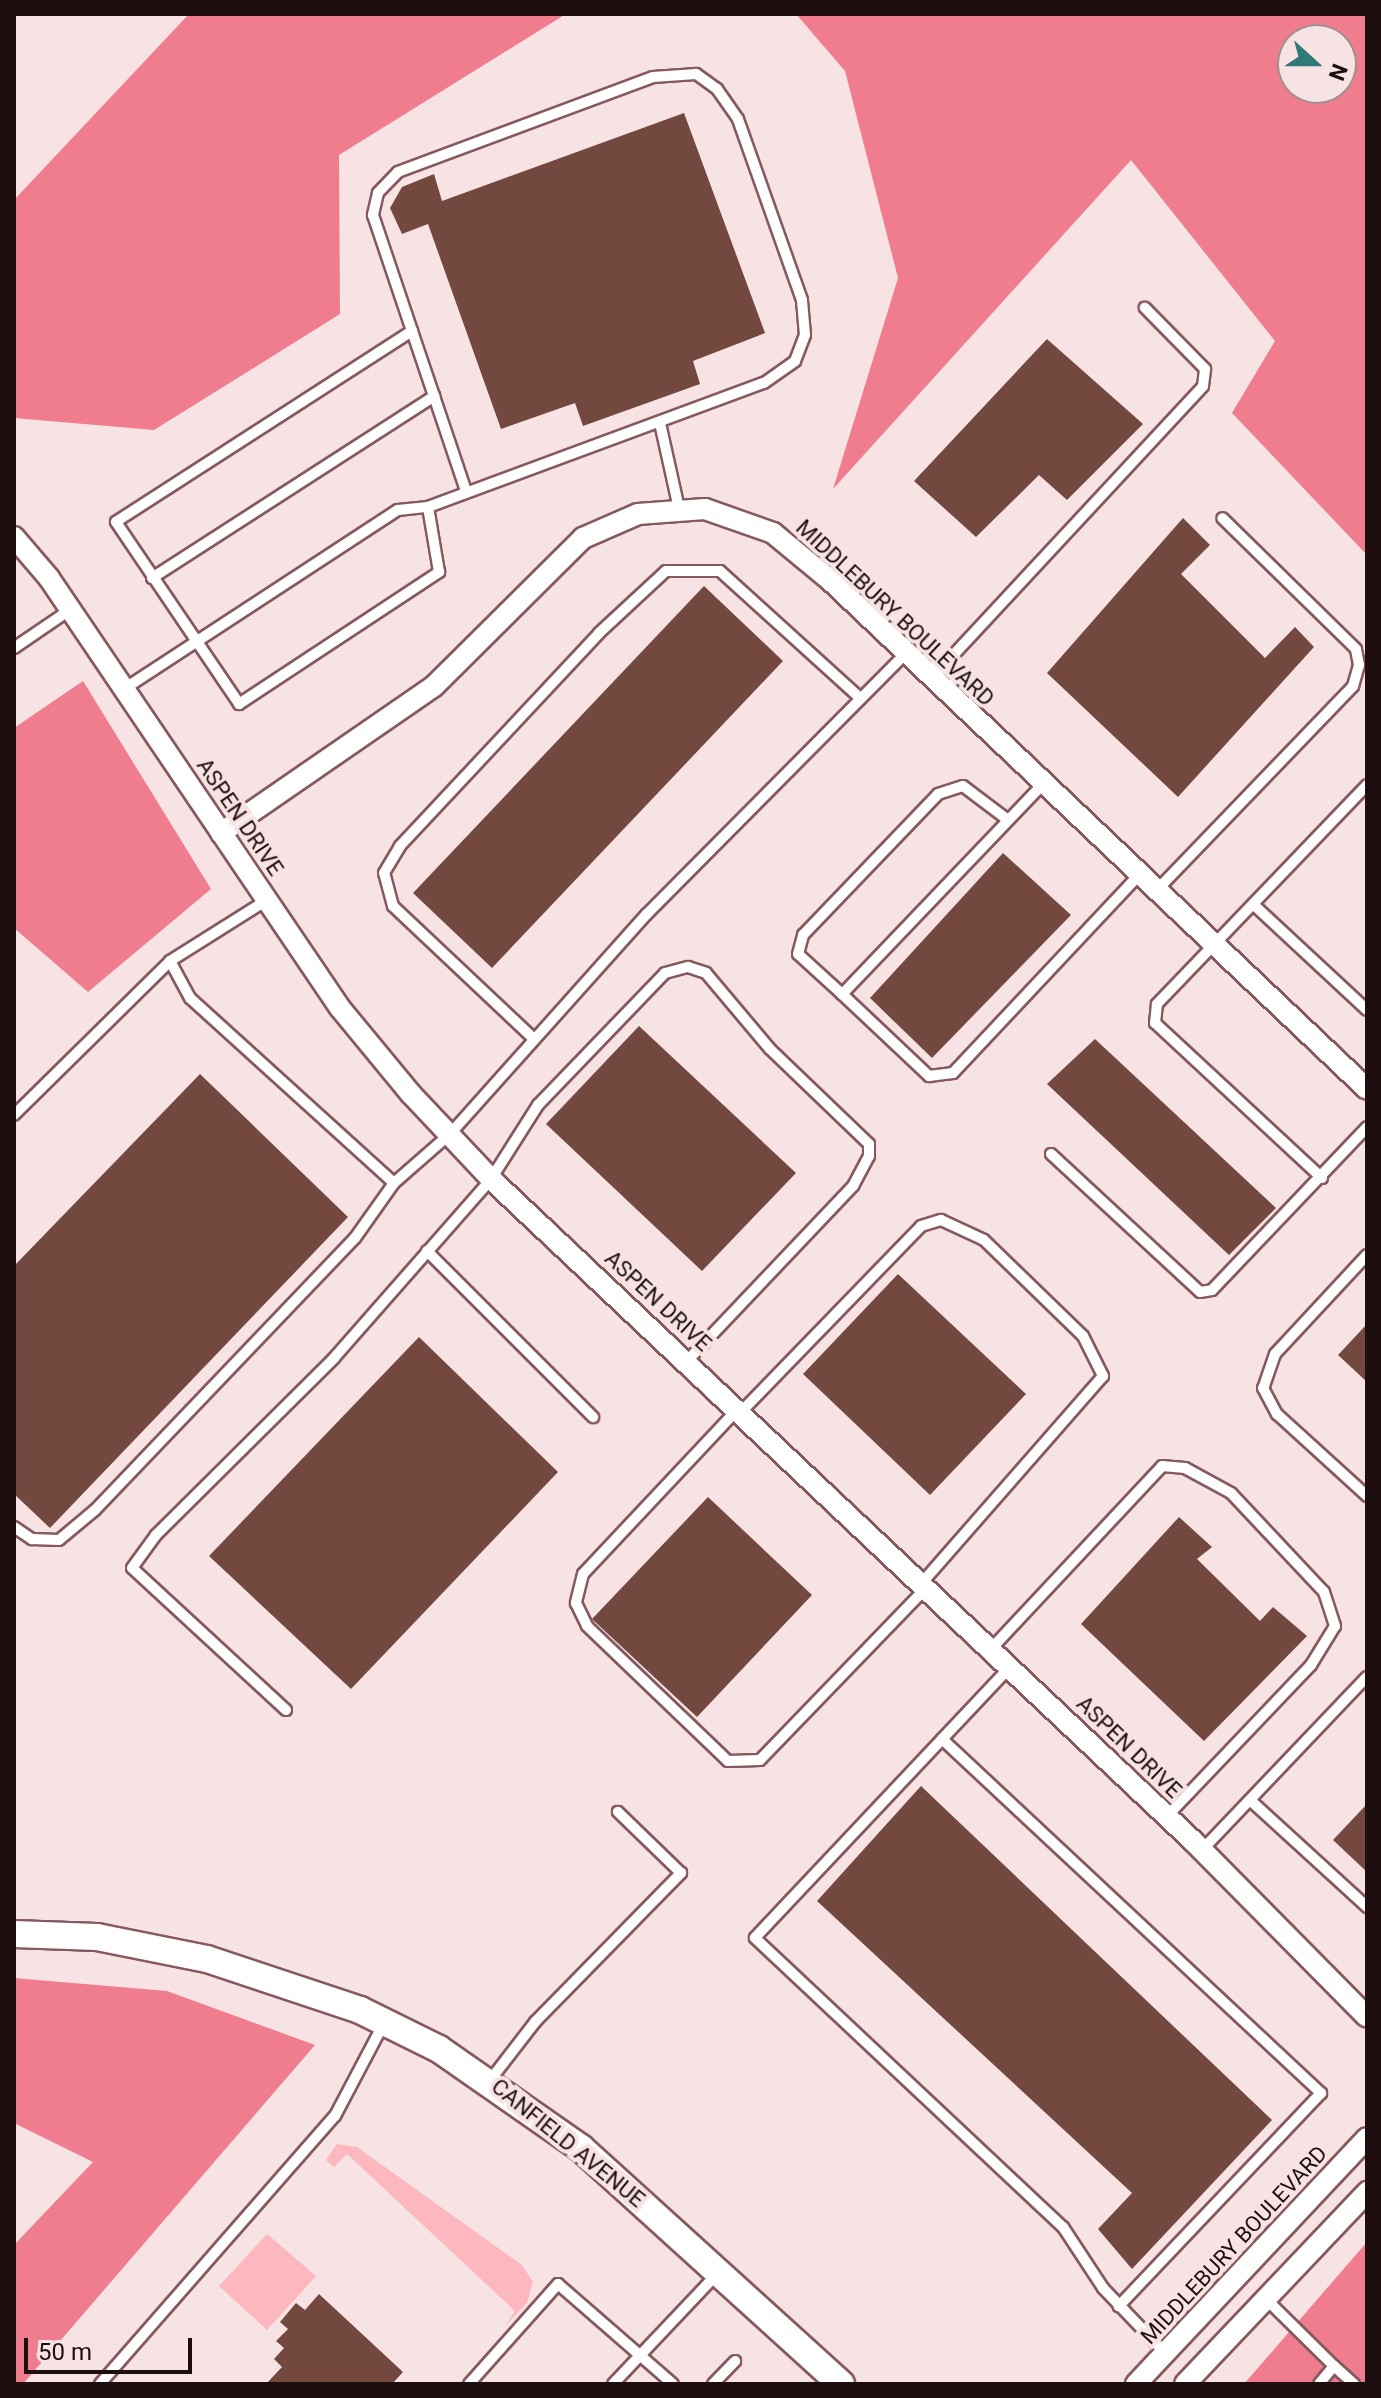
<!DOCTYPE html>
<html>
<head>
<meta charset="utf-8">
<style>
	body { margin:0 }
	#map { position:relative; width:1381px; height:2398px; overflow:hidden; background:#f8e3e4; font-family:Roboto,sans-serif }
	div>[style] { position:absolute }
	.green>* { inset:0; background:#fdb8bf }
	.forest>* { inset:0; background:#ef7d8e }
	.building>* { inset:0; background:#72483f }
	.roads { filter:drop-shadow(2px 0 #86595e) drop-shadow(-2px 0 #86595e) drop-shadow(0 2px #86595e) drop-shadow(0 -2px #86595e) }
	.service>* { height:10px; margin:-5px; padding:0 5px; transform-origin:5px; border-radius:5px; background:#fff }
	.minor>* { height:20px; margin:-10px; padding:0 10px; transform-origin:10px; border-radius:10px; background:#fff }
	.tertiary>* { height:26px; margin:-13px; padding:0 13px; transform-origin:13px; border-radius:13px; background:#fff }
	span { translate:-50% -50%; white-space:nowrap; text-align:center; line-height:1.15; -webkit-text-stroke:8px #f8e3e4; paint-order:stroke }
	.street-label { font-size:22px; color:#1f0e10 }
	.frame { position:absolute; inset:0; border:16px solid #1f0e10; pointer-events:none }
	.north { position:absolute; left:1277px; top:24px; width:80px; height:80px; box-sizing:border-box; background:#f8e3e4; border:2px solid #a18e8f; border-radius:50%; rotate:111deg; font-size:22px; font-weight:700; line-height:32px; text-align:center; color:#1f0e10 }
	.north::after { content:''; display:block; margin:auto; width:28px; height:36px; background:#307977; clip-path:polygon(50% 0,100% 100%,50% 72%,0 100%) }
	.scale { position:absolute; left:24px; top:2338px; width:168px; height:36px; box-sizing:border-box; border:4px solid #1f0e10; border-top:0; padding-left:10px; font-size:24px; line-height:28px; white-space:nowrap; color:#1f0e10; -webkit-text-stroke:6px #f8e3e4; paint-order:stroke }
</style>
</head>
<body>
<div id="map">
	<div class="green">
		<i style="clip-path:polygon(337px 2144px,357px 2147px,522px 2265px,533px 2282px,527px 2303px,505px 2326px,515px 2311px,347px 2154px,334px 2167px,326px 2160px)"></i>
		<i style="clip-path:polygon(267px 2234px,316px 2276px,267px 2330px,219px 2286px)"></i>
	</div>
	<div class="forest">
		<i style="clip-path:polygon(189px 14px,566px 14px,339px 155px,340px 314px,154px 430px,14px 418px,14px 200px)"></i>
		<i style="clip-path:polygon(evenodd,796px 14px,1367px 14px,1367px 555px,1232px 413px,1275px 341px,1131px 160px,833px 489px,898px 278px,845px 71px,796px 14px,1341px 40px,1341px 88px,1293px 88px,1293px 40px,1341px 40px)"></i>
		<i style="clip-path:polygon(83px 681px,211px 889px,88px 992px,14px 928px,14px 728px)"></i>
		<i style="clip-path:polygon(14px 1978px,167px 1991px,315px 2045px,23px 2384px,14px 2384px,14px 2245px,93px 2162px,14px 2123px)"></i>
		<i style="clip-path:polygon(1367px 2242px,1367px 2384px,1244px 2384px)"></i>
	</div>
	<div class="building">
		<i style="clip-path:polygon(684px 113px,765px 333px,693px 361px,700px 384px,583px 426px,575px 403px,501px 429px,428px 224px,402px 234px,390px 208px,402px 187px,434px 174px,442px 201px)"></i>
		<i style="clip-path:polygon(1047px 339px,1143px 424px,1067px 500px,1039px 475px,976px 537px,914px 481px)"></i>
		<i style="clip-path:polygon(1183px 518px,1210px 545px,1181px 574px,1265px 658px,1295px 627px,1314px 647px,1178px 797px,1047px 673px)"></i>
		<i style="clip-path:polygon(704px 586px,783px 661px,492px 968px,413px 893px)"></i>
		<i style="clip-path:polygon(1003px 853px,1071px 915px,932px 1058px,870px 998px)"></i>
		<i style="clip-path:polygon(639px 1026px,796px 1173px,702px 1271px,546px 1124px)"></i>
		<i style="clip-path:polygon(1095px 1039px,1276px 1208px,1229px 1255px,1047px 1084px)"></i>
		<i style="clip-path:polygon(200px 1074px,348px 1217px,50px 1528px,14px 1494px,14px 1266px)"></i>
		<i style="clip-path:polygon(898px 1274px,1026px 1394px,930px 1495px,803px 1374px)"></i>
		<i style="clip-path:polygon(1367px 1324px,1367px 1382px,1338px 1355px)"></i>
		<i style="clip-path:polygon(419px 1337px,558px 1472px,351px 1689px,209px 1556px)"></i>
		<i style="clip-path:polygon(708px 1497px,812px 1595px,697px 1717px,592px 1619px)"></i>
		<i style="clip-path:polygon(1179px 1517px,1212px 1547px,1197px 1559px,1260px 1621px,1273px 1607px,1307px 1636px,1204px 1741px,1081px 1624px)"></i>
		<i style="clip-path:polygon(921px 1786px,1272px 2120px,1132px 2269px,1098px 2229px,1132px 2193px,817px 1901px)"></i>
		<i style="clip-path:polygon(1367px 1804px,1367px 1872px,1333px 1840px)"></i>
		<i style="clip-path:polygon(319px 2294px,403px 2372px,392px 2384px,266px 2384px,282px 2367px,274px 2359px,284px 2348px,276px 2341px,288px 2329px,280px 2322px,296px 2303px,305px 2310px)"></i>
	</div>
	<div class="roads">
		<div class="service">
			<i style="left:412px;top:331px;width:352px;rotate:147.2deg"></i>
			<i style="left:116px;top:522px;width:220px;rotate:55.9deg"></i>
			<i style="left:239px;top:704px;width:240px;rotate:-33.4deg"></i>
			<i style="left:439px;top:572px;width:66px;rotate:-99.6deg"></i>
			<i style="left:428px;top:507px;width:358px;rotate:-20.3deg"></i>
			<i style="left:764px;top:383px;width:38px;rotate:-35deg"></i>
			<i style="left:795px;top:361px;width:28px;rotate:-69deg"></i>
			<i style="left:805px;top:335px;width:35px;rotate:-95deg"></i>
			<i style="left:802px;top:300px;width:192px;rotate:-109.5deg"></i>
			<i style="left:738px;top:119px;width:37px;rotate:-125deg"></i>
			<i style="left:717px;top:89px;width:26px;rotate:-144deg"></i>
			<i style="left:696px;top:74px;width:43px;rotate:176deg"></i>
			<i style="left:653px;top:77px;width:272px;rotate:159.6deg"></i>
			<i style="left:398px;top:172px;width:29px;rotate:134deg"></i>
			<i style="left:378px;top:193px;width:23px;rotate:103deg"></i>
			<i style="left:373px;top:215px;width:122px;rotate:71.4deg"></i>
			<i style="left:412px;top:331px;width:69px;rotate:71.3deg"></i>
			<i style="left:434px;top:396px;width:100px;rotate:71.4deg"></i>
			<i style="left:660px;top:423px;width:88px;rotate:77.5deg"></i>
			<i style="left:152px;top:578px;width:336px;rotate:-32.8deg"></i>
			<i style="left:14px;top:648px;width:69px;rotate:-34.4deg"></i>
			<i style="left:932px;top:678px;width:398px;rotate:-47.1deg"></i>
			<i style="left:1203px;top:386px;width:17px;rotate:-83deg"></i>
			<i style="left:1205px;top:369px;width:86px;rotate:-134.5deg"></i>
			<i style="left:124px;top:689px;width:327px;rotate:-33.2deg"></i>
			<i style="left:398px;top:510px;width:30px;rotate:-6deg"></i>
			<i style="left:1043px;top:784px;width:291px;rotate:133.7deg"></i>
			<i style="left:842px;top:994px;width:120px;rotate:43.3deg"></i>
			<i style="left:929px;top:1076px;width:24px;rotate:-7deg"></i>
			<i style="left:953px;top:1073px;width:273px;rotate:-46.8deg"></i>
			<i style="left:1157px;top:890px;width:283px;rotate:-46.1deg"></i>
			<i style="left:1353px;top:686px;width:22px;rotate:-74deg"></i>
			<i style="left:1359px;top:665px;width:16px;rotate:-101deg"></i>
			<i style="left:1356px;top:649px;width:187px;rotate:-135.6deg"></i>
			<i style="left:1254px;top:905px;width:154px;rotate:42.9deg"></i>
			<i style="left:170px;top:961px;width:42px;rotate:61.6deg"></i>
			<i style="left:190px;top:998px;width:275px;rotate:42.2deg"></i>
			<i style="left:394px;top:1183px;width:74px;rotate:-41.2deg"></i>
			<i style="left:450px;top:1134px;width:295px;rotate:-48.2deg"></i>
			<i style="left:647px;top:914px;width:368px;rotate:-45.2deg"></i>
			<i style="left:842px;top:994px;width:59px;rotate:-137.7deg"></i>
			<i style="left:798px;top:954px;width:20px;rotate:-75deg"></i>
			<i style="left:803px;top:935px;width:195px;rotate:-46.2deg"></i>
			<i style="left:938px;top:794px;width:26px;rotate:-18deg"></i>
			<i style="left:963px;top:786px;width:56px;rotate:37.1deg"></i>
			<i style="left:534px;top:1039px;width:194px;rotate:-136.7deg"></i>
			<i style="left:393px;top:906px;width:34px;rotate:-105deg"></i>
			<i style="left:384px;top:873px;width:31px;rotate:-59deg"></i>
			<i style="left:400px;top:846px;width:291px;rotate:-46.9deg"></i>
			<i style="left:599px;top:633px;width:91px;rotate:-42.8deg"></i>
			<i style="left:666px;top:571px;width:54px"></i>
			<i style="left:720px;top:571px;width:188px;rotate:42.2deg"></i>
			<i style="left:14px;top:1115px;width:219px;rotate:-44.6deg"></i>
			<i style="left:170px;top:961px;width:115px;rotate:-32.2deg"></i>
			<i style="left:1051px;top:1154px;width:203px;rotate:42.8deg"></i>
			<i style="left:1200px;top:1292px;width:12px;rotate:-9deg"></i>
			<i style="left:1212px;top:1290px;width:225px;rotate:-46.4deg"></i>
			<i style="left:1322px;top:1178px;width:228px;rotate:-137.1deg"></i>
			<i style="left:1155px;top:1023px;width:19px;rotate:-84deg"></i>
			<i style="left:1157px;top:1004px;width:303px;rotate:-46.2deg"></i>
			<i style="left:427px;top:1251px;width:235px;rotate:45deg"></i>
			<i style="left:1367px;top:1255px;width:135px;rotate:132.9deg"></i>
			<i style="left:1275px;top:1354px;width:36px;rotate:109deg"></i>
			<i style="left:1263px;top:1388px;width:30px;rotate:62deg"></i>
			<i style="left:1277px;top:1414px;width:122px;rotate:42.3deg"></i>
			<i style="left:737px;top:1410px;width:225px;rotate:133.2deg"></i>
			<i style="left:583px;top:1574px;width:30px;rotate:104deg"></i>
			<i style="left:576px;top:1603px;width:25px;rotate:64deg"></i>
			<i style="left:587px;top:1626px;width:195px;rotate:43.8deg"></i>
			<i style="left:728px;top:1761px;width:32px;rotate:-2deg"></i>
			<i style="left:760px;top:1760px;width:239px;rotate:-46deg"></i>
			<i style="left:741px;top:1412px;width:259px;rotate:-45.9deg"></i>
			<i style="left:921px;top:1226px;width:21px;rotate:-17deg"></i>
			<i style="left:941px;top:1220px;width:47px;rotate:24.9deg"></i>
			<i style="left:984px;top:1240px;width:138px;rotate:44.1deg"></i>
			<i style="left:1083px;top:1336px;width:45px;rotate:63.4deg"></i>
			<i style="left:1103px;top:1376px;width:275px;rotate:131.2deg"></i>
			<i style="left:14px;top:1527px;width:22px;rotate:34deg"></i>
			<i style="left:32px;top:1539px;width:27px;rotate:2deg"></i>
			<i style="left:59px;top:1540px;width:47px;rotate:-39.8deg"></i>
			<i style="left:95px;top:1510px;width:376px;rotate:-46.3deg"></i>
			<i style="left:355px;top:1238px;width:67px;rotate:-54.7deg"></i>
			<i style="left:991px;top:1649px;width:250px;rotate:-46.9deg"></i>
			<i style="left:1162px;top:1466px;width:23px;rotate:5deg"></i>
			<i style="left:1185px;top:1468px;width:52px;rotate:28.5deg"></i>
			<i style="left:1231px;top:1493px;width:136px;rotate:46.8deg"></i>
			<i style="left:1324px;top:1592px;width:36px;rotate:72deg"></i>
			<i style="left:1335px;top:1626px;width:46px;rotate:121.6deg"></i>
			<i style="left:1311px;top:1665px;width:209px;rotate:133.6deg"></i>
			<i style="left:1010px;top:1667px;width:372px;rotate:133.3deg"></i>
			<i style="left:755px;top:1938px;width:422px;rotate:43.2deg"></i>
			<i style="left:1063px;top:2227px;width:73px;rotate:56.7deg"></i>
			<i style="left:1103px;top:2288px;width:90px;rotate:46.4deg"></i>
			<i style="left:286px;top:1710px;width:209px;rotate:-137.3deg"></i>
			<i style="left:132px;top:1568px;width:41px;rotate:-54deg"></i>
			<i style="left:156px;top:1535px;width:251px;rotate:-44.8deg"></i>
			<i style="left:334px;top:1358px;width:238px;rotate:-48.7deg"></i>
			<i style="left:491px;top:1179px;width:88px;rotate:-57.6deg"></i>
			<i style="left:538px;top:1105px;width:183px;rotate:-46.1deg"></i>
			<i style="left:665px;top:973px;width:24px;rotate:-15deg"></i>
			<i style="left:688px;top:967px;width:19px;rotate:18deg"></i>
			<i style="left:706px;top:973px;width:99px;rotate:49.9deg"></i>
			<i style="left:770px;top:1049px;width:137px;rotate:43.8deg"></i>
			<i style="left:869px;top:1144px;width:12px;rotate:90deg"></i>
			<i style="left:869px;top:1156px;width:34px;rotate:118deg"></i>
			<i style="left:853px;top:1186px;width:241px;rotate:133.5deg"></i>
			<i style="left:942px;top:1739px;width:519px;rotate:43.05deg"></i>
			<i style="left:1321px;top:2093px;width:294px;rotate:133.5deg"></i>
			<i style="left:1250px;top:1800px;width:159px;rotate:42.4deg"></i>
			<i style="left:1202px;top:1850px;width:239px;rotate:-46.4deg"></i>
			<i style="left:491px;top:2079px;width:72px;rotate:-52.3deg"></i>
			<i style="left:535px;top:2022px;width:209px;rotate:-45.6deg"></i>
			<i style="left:681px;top:1873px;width:88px;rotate:-135.9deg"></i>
			<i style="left:1266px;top:2299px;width:95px;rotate:44.6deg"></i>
			<i style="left:1334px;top:2366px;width:23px;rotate:130deg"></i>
			<i style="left:1334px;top:2366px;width:27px;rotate:42deg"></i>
			<i style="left:100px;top:2384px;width:356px;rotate:-48.8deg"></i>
			<i style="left:335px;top:2116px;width:105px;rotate:-62.2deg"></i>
			<i style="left:469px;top:2384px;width:134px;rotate:-48.3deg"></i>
			<i style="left:558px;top:2284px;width:152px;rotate:41deg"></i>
			<i style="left:613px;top:2384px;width:154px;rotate:-46.6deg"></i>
			<i style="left:713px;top:2384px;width:32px;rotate:-46deg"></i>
		</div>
		<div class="minor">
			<i style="left:14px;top:537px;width:54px;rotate:49.5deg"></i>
			<i style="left:49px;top:578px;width:519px;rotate:55.91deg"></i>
			<i style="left:340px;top:1008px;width:112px;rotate:50.5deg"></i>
			<i style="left:411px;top:1094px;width:117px;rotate:46.7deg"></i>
			<i style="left:491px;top:1179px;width:965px;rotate:43.32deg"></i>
			<i style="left:1193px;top:1841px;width:247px;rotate:45.3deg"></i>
			<i style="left:221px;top:833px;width:259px;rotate:-34.6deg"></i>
			<i style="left:434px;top:686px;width:210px;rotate:-44.8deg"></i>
			<i style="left:583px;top:538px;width:60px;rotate:-23.6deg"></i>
			<i style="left:638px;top:514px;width:67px;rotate:-4.3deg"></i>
			<i style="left:705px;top:509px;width:72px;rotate:19.4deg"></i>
			<i style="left:773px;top:533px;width:75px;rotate:39.6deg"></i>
			<i style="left:831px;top:581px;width:738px;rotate:43.46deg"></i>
			<i style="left:1136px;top:2384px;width:337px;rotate:-46.8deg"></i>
			<i style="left:1185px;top:2384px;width:265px;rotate:-46.5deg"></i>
		</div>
		<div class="tertiary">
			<i style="left:14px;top:1934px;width:83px;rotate:2.1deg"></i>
			<i style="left:97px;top:1937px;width:112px;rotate:11.3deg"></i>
			<i style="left:207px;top:1959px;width:161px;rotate:18.4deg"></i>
			<i style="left:360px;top:2010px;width:88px;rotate:26.3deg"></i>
			<i style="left:439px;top:2049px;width:173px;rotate:34.9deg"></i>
			<i style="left:581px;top:2148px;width:351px;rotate:42.2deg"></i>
		</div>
	</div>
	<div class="street-label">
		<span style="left:895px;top:613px;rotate:43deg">MIDDLEBURY BOULEVARD</span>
		<span style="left:240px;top:817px;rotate:56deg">ASPEN DRIVE</span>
		<span style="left:658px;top:1301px;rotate:43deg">ASPEN DRIVE</span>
		<span style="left:1129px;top:1747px;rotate:44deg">ASPEN DRIVE</span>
		<span style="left:568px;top:2143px;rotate:39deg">CANFIELD AVENUE</span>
		<span style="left:1234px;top:2245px;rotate:-47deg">MIDDLEBURY BOULEVARD</span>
	</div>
	<div class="frame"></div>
	<div class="north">N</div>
	<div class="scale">50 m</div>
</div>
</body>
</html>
